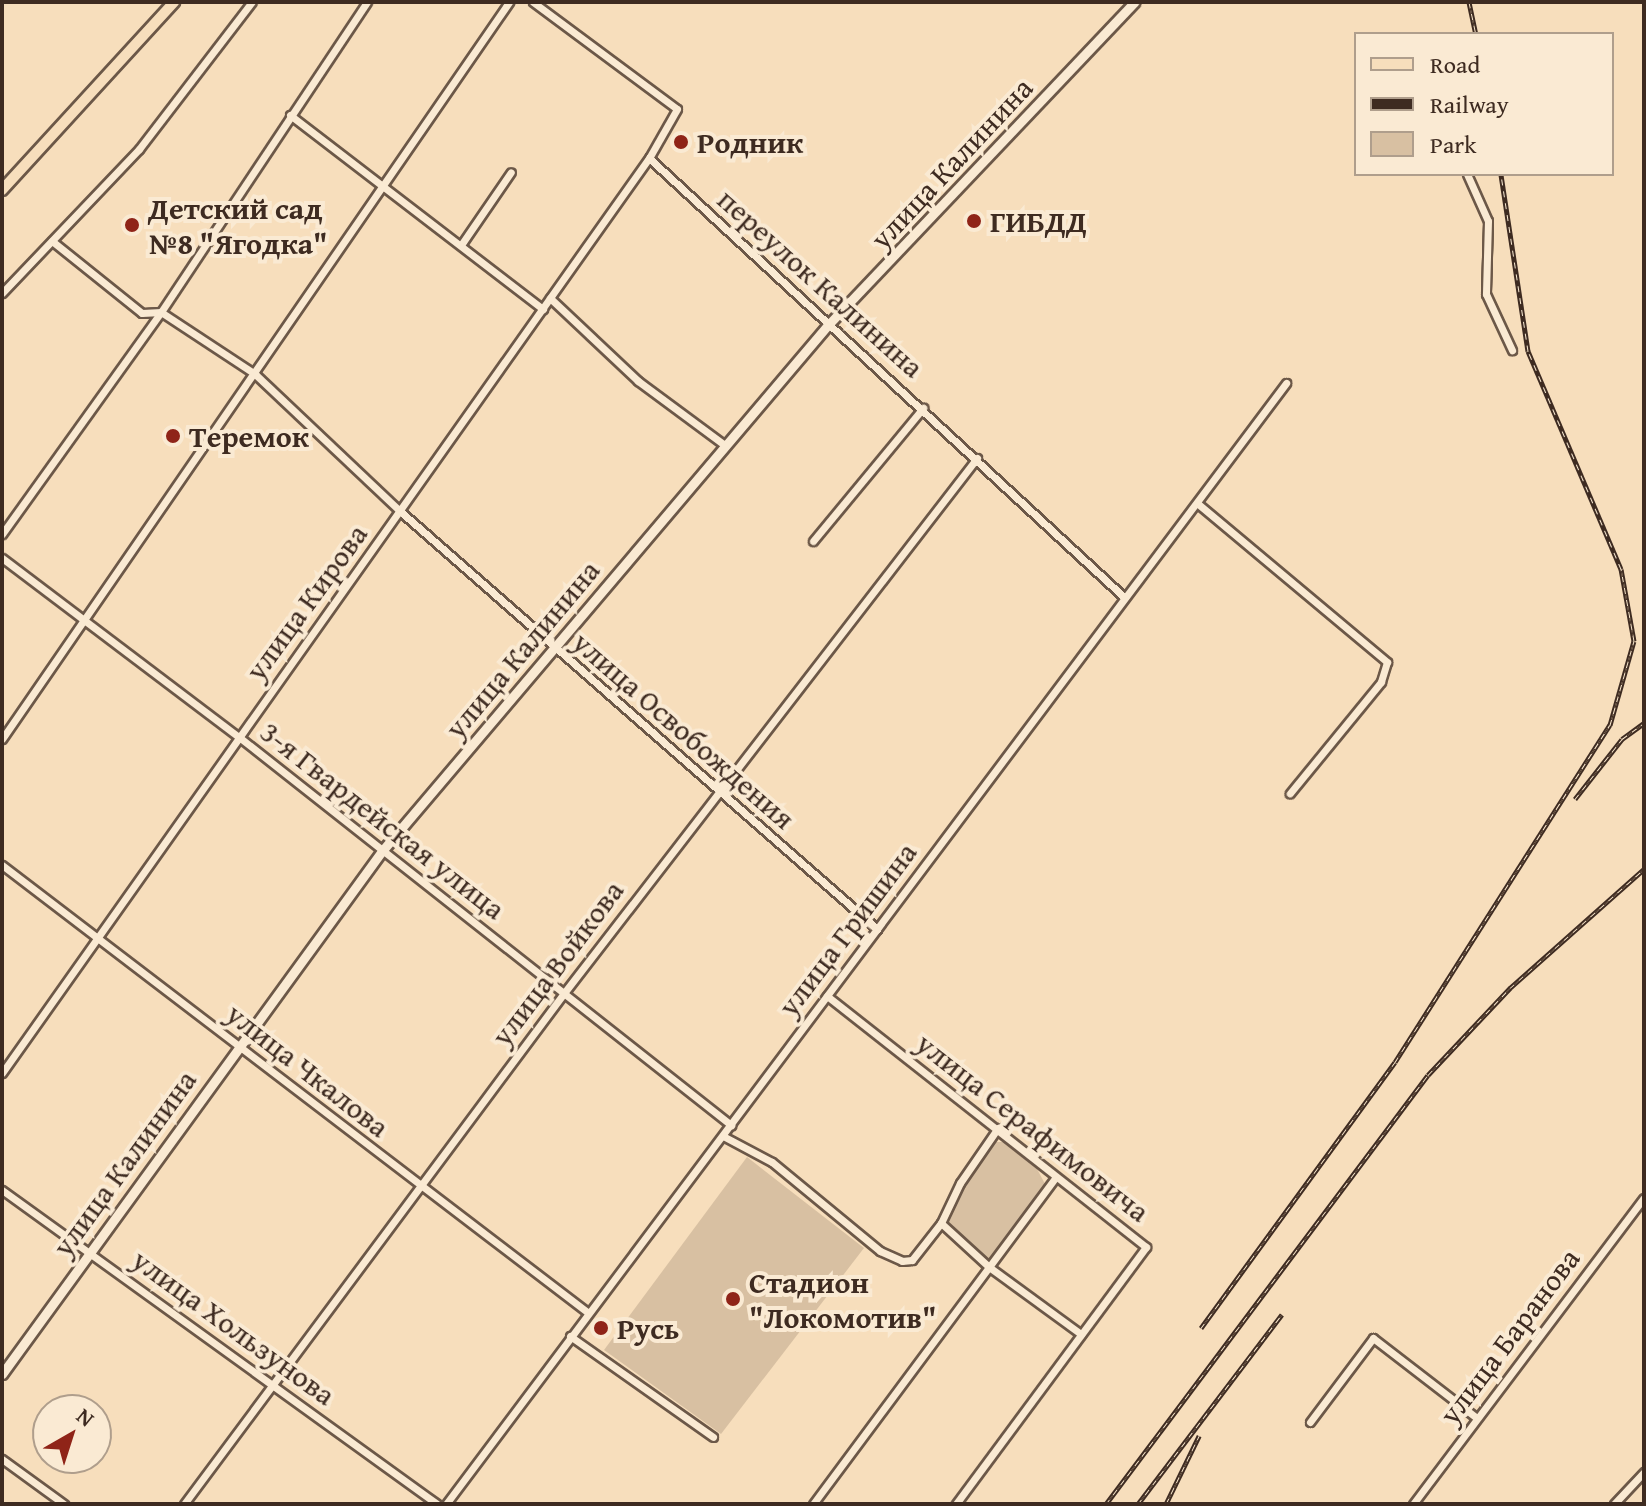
<!DOCTYPE html>
<html>
<head>
<meta charset="utf-8">
<style>
	body { margin:0 }
	#map { position:relative; width:1646px; height:1506px; overflow:hidden; background:#f7debc; font-family:"Gentium Book Plus",serif }
	div>[style] { position:absolute }
	.green>* { inset:0; background:#d8c0a2 }
	.roads { filter:drop-shadow(2px 0 #6c5848) drop-shadow(-2px 0 #6c5848) drop-shadow(0 2px #6c5848) drop-shadow(0 -2px #6c5848) }
	.street>* { height:7px; margin:-3.5px; padding:0 3.5px; transform-origin:3.5px; border-radius:3.5px; background:#faead3 }
	.secondary>* { height:9px; margin:-4.5px; padding:0 4.5px; transform-origin:4.5px; border-radius:4.5px; background:#faead3 }
	.primary>* { height:10px; margin:-5px; padding:0 5px; transform-origin:5px; border-radius:5px; background:#f7debc }
	.rail>* { height:5px; margin-top:-2.5px; transform-origin:0; background:repeating-linear-gradient(90deg,#faead3 0 6px,#3e2b21 0 12px); box-sizing:border-box; border-block:2px solid #3e2b21 }
	.dots>* { width:22px; height:22px; translate:-50% -50%; box-sizing:border-box; border:4px solid #faead3; border-radius:50% }
	span { translate:-50% -50%; white-space:nowrap; text-align:center; line-height:1.15; -webkit-text-stroke:8px #faead3; paint-order:stroke }
	.poi-label { font-size:30px; color:#3e2b21; font-weight:700 }
	.left { translate:0 -50%; text-align:left }
	.street-label { font-size:30px; color:#3e2b21 }
	.frame { position:absolute; inset:0; border:4px solid #3e2b21; pointer-events:none }
	.legend { position:absolute; left:1354px; top:32px; width:260px; height:144px; box-sizing:border-box; background:#faead3; border:2px solid #af9e8c; margin:0; padding:10px 14px; list-style:none; font-size:24px; color:#3e2b21 }
	.legend li { display:flex; align-items:center; gap:16px; height:40px }
	.legend b { width:40px; border:2px solid #af9e8c }
	.north { position:absolute; left:32px; top:1394px; width:80px; height:80px; box-sizing:border-box; background:#faead3; border:2px solid #af9e8c; border-radius:50%; rotate:39deg; font-size:22px; font-weight:700; line-height:32px; text-align:center; color:#3e2b21 }
	.north::after { content:''; display:block; margin:auto; width:28px; height:36px; background:#8f2418; clip-path:polygon(50% 0,100% 100%,50% 72%,0 100%) }
</style>
</head>
<body>
<div id="map">
	<div class="green">
		<i style="clip-path:polygon(994px 1142px,1004px 1142px,1036px 1167px,1045px 1184px,989px 1261px,951px 1231px,946px 1217px)"></i>
		<i style="clip-path:polygon(747px 1157px,864px 1248px,721px 1434px,604px 1350px)"></i>
	</div>
	<div class="roads">
		<div class="street">
			<i style="left:533px;top:2px;width:179px;rotate:36.6deg"></i>
			<i style="left:677px;top:109px;width:56px;rotate:119.7deg"></i>
			<i style="left:649px;top:158px;width:648px;rotate:42.75deg"></i>
			<i style="left:290px;top:115px;width:319px;rotate:37.5deg"></i>
			<i style="left:1467px;top:174px;width:51px;rotate:65.9deg"></i>
			<i style="left:1488px;top:221px;width:73px;rotate:91.6deg"></i>
			<i style="left:1486px;top:294px;width:62px;rotate:65.1deg"></i>
			<i style="left:52px;top:241px;width:115px;rotate:38.7deg"></i>
			<i style="left:142px;top:313px;width:19px;rotate:-3deg"></i>
			<i style="left:161px;top:312px;width:113px;rotate:33.4deg"></i>
			<i style="left:255px;top:374px;width:201px;rotate:43.4deg"></i>
			<i style="left:401px;top:512px;width:633px;rotate:41.22deg"></i>
			<i style="left:461px;top:245px;width:88px;rotate:-55.6deg"></i>
			<i style="left:2px;top:293px;width:199px;rotate:-46.4deg"></i>
			<i style="left:139px;top:149px;width:185px;rotate:-52.5deg"></i>
			<i style="left:550px;top:298px;width:121px;rotate:43.3deg"></i>
			<i style="left:638px;top:381px;width:109px;rotate:36.5deg"></i>
			<i style="left:1197px;top:503px;width:248px;rotate:39.9deg"></i>
			<i style="left:1387px;top:662px;width:21px;rotate:107deg"></i>
			<i style="left:1381px;top:682px;width:144px;rotate:129.3deg"></i>
			<i style="left:2px;top:534px;width:273px;rotate:-54.4deg"></i>
			<i style="left:161px;top:312px;width:372px;rotate:-56.4deg"></i>
			<i style="left:813px;top:541px;width:173px;rotate:-50.4deg"></i>
			<i style="left:2px;top:558px;width:297px;rotate:37.1deg"></i>
			<i style="left:239px;top:737px;width:627px;rotate:38.26deg"></i>
			<i style="left:2px;top:739px;width:895px;rotate:-55.47deg"></i>
			<i style="left:2px;top:865px;width:736px;rotate:37.38deg"></i>
			<i style="left:827px;top:996px;width:406px;rotate:38.2deg"></i>
			<i style="left:1146px;top:1247px;width:320px;rotate:126.5deg"></i>
			<i style="left:2px;top:1073px;width:1121px;rotate:-54.74deg"></i>
			<i style="left:723px;top:1136px;width:55px;rotate:28deg"></i>
			<i style="left:772px;top:1162px;width:140px;rotate:39.5deg"></i>
			<i style="left:880px;top:1251px;width:24px;rotate:24deg"></i>
			<i style="left:902px;top:1261px;width:10px;rotate:-6deg"></i>
			<i style="left:912px;top:1260px;width:47px;rotate:-51.9deg"></i>
			<i style="left:941px;top:1223px;width:44px;rotate:-64.6deg"></i>
			<i style="left:960px;top:1183px;width:67px;rotate:-55.4deg"></i>
			<i style="left:2px;top:1190px;width:536px;rotate:35.82deg"></i>
			<i style="left:941px;top:1223px;width:65px;rotate:42.5deg"></i>
			<i style="left:989px;top:1267px;width:114px;rotate:36.1deg"></i>
			<i style="left:570px;top:1336px;width:175px;rotate:35.2deg"></i>
			<i style="left:1310px;top:1422px;width:105px;rotate:-53.1deg"></i>
			<i style="left:1373px;top:1338px;width:131px;rotate:37.6deg"></i>
			<i style="left:2px;top:1459px;width:77px;rotate:36deg"></i>
			<i style="left:184px;top:1504px;width:637px;rotate:-53.36deg"></i>
			<i style="left:564px;top:993px;width:676px;rotate:-52.33deg"></i>
			<i style="left:446px;top:1504px;width:1401px;rotate:-53.15deg"></i>
			<i style="left:813px;top:1504px;width:407px;rotate:-53.4deg"></i>
			<i style="left:1413px;top:1504px;width:383px;rotate:-53deg"></i>
			<i style="left:1614px;top:1504px;width:44px;rotate:-46.8deg"></i>
		</div>
		<div class="secondary">
			<i style="left:2px;top:1374px;width:646px;rotate:-54deg"></i>
			<i style="left:382px;top:851px;width:690px;rotate:-49.71deg"></i>
			<i style="left:828px;top:325px;width:445px;rotate:-46.5deg"></i>
		</div>
		<div class="primary">
			<i style="left:2px;top:190px;width:255px;rotate:-47.5deg"></i>
		</div>
	</div>
	<div class="rail">
		<i style="left:1469px;top:2px;width:33px;rotate:78deg"></i>
		<i style="left:1575px;top:799px;width:76px;rotate:-51.9deg"></i>
		<i style="left:1622px;top:739px;width:27px;rotate:-36deg"></i>
		<i style="left:1201px;top:1328px;width:329px;rotate:-53.9deg"></i>
		<i style="left:1395px;top:1062px;width:400px;rotate:-57.5deg"></i>
		<i style="left:1610px;top:725px;width:87px;rotate:-74.1deg"></i>
		<i style="left:1634px;top:641px;width:73px;rotate:-100.2deg"></i>
		<i style="left:1621px;top:569px;width:237px;rotate:-113.1deg"></i>
		<i style="left:1528px;top:351px;width:179px;rotate:-98.7deg"></i>
		<i style="left:1106px;top:1504px;width:536px;rotate:-53.11deg"></i>
		<i style="left:1428px;top:1075px;width:120px;rotate:-46.7deg"></i>
		<i style="left:1510px;top:988px;width:179px;rotate:-41.6deg"></i>
		<i style="left:1138px;top:1504px;width:238px;rotate:-52.8deg"></i>
		<i style="left:1166px;top:1504px;width:76px;rotate:-64.1deg"></i>
	</div>
	<div class="dots">
		<i style="left:681px;top:142px;background:#8f2418"></i>
		<i style="left:974px;top:221px;background:#8f2418"></i>
		<i style="left:132px;top:225px;background:#8f2418"></i>
		<i style="left:173px;top:436px;background:#8f2418"></i>
		<i style="left:733px;top:1299px;background:#8f2418"></i>
		<i style="left:601px;top:1328px;background:#8f2418"></i>
	</div>
	<div class="poi-label">
		<span class="left" style="left:697px;top:142px">Родник</span>
		<span class="left" style="left:148px;top:225px">Детский сад<br>№8 "Ягодка"</span>
		<span class="left" style="left:990px;top:221px">ГИБДД</span>
		<span class="left" style="left:189px;top:436px">Теремок</span>
		<span class="left" style="left:749px;top:1299px">Стадион<br>"Локомотив"</span>
		<span class="left" style="left:617px;top:1328px">Русь</span>
	</div>
	<div class="street-label">
		<span style="left:951px;top:163px;rotate:-47deg">улица Калинина</span>
		<span style="left:821px;top:283px;rotate:42deg">переулок Калинина</span>
		<span style="left:306px;top:602px;rotate:-54deg">улица Кирова</span>
		<span style="left:522px;top:649px;rotate:-50deg">улица Калинина</span>
		<span style="left:684px;top:730px;rotate:41deg">улица Освобождения</span>
		<span style="left:383px;top:820px;rotate:38deg">3-я Гвардейская улица</span>
		<span style="left:847px;top:929px;rotate:-53deg">улица Гришина</span>
		<span style="left:557px;top:963px;rotate:-53deg">улица Войкова</span>
		<span style="left:308px;top:1070px;rotate:38deg">улица Чкалова</span>
		<span style="left:1033px;top:1127px;rotate:38deg">улица Серафимовича</span>
		<span style="left:124px;top:1163px;rotate:-54deg">улица Калинина</span>
		<span style="left:234px;top:1327px;rotate:36deg">улица Хользунова</span>
		<span style="left:1509px;top:1336px;rotate:-53deg">улица Баранова</span>
	</div>
	<div class="frame"></div>
	<ul class="legend">
	<li><b style="height:10px;background:#f7debc"></b>Road</li>
	<li><b style="height:10px;background:#3e2b21"></b>Railway</li>
	<li><b style="height:22px;background:#d8c0a2"></b>Park</li>
	</ul>
	<div class="north">N</div>
</div>
</body>
</html>
